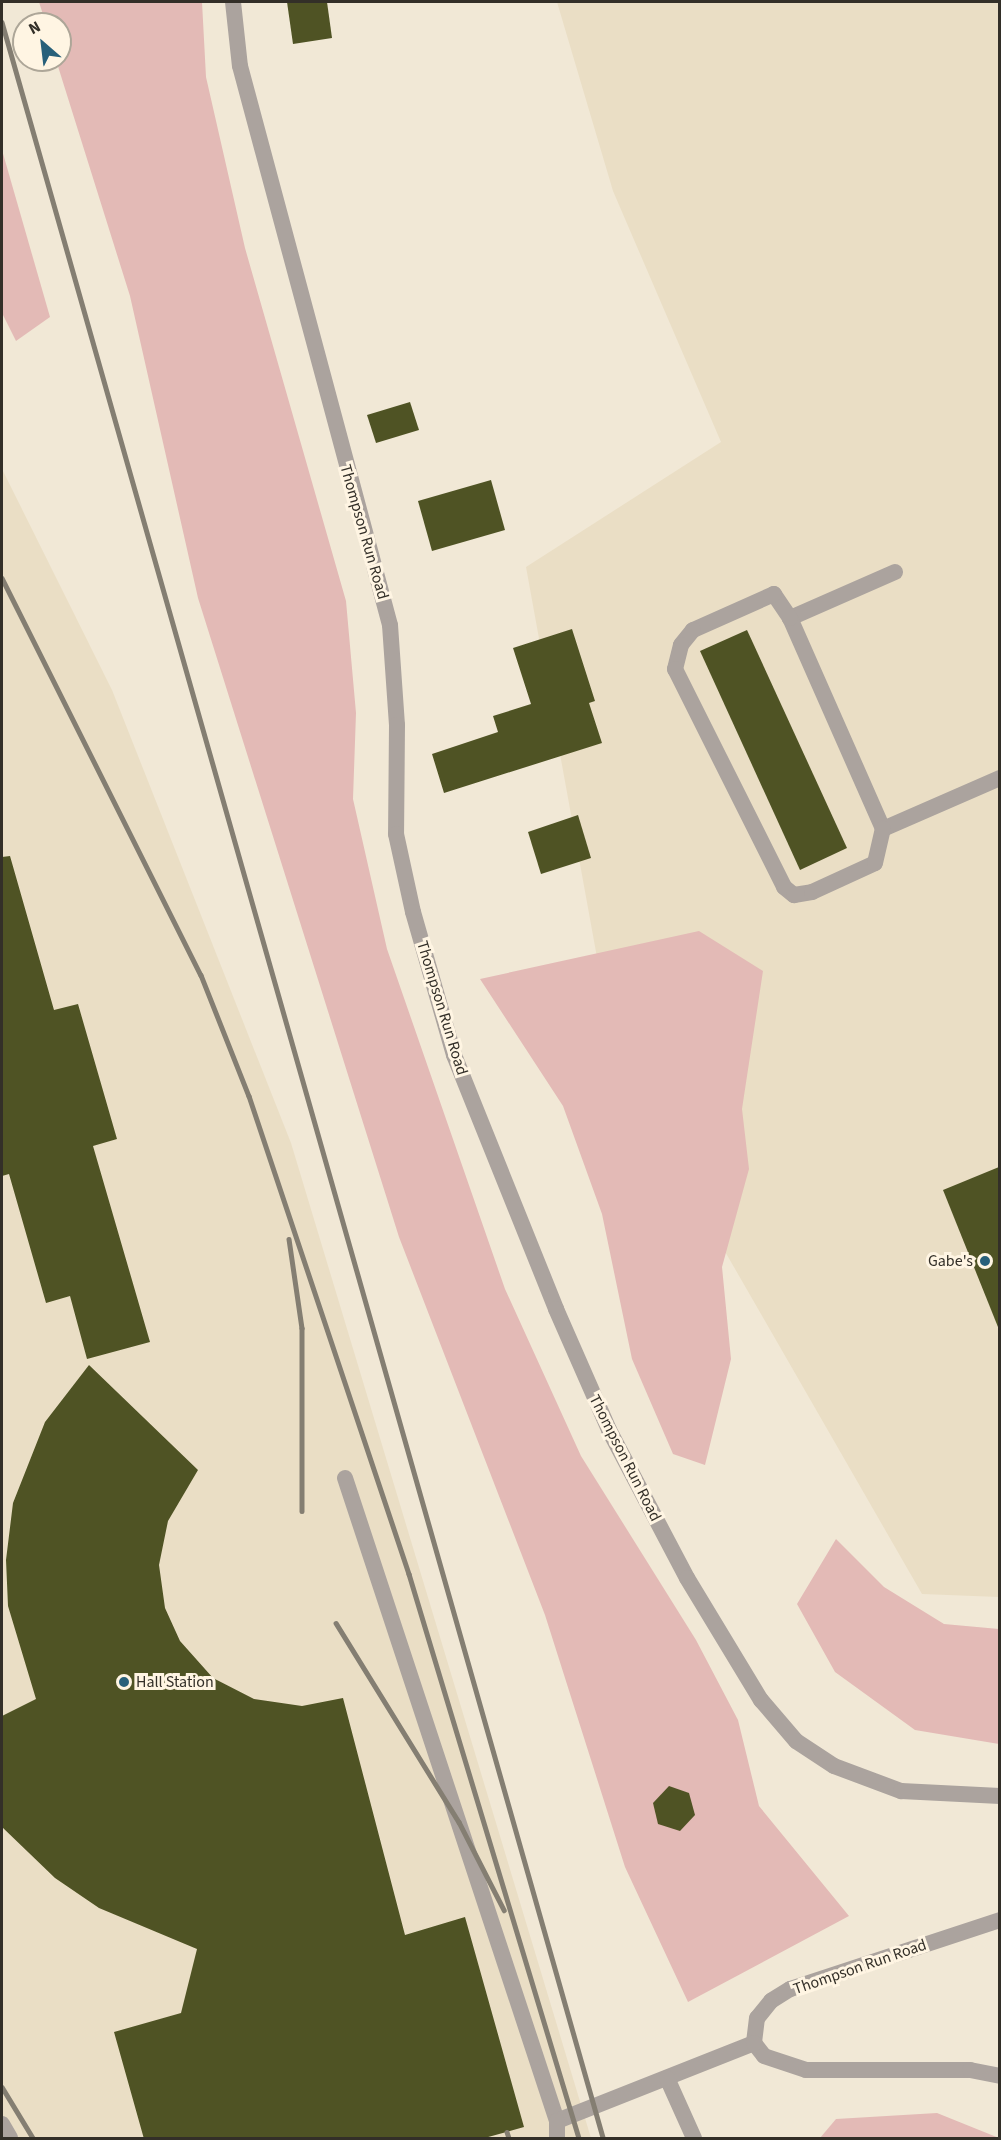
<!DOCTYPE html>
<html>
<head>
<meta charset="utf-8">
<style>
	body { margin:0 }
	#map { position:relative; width:1001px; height:2140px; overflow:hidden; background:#f1e8d6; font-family:"Source Sans 3",sans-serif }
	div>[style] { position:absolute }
	.built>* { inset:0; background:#eadec5 }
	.green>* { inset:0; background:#e3bab6 }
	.building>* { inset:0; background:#4f5324 }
	.service>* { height:16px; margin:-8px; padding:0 8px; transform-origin:8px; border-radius:8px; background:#aba39e }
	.tertiary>* { height:16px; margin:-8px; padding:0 8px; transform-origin:8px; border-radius:8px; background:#aba39e }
	.rail>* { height:4.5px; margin:-2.25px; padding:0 2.25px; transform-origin:2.25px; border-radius:2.25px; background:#847e72 }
	.dots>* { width:16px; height:16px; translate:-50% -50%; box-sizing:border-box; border:3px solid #fff5e3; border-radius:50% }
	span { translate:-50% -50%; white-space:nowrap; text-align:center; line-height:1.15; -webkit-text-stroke:6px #fff5e3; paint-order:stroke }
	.street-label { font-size:16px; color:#332f28 }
	.poi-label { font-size:16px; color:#332f28 }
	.right { translate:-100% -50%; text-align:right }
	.left { translate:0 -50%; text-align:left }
	.frame { position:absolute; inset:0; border:3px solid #332f28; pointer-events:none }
	.north { position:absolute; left:12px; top:12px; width:60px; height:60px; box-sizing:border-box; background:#fff5e3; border:2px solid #ada698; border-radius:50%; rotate:332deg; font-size:16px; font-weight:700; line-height:24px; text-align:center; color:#332f28 }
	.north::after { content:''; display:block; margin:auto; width:21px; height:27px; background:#28607a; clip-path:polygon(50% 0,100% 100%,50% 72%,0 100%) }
</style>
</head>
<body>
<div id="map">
	<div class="built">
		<i style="clip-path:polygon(557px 2px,999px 2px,999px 1597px,922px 1594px,616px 1062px,526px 567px,721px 442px,613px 191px)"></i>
		<i style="clip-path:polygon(2px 469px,112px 690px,291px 1143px,591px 2138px,2px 2138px)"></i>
	</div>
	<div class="green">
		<i style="clip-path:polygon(39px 2px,202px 2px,206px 77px,245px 248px,346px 601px,356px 713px,353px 799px,387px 949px,505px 1289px,581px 1456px,696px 1640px,738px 1720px,759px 1806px,849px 1916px,688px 2002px,625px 1867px,545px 1615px,399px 1237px,198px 598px,130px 296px,56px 60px,60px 60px,60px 24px,46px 24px)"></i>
		<i style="clip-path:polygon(2px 150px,50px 317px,16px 341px,2px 313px)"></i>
		<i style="clip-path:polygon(699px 931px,763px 971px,742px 1109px,749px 1169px,722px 1267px,731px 1359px,705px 1465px,673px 1454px,632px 1359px,602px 1214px,563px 1106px,480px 979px)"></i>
		<i style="clip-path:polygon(836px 1539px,884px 1587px,944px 1624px,999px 1629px,999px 1744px,915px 1730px,835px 1672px,797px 1604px)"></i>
		<i style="clip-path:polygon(937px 2113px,999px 2138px,820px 2138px,836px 2119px)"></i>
	</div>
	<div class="building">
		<i style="clip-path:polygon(287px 2px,327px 2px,332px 38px,293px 44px)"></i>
		<i style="clip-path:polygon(410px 402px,419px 430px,376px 443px,367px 415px)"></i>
		<i style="clip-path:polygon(491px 480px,505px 530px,432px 551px,418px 501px)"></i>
		<i style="clip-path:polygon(572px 629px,595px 701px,589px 703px,602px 743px,444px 793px,432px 754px,498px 732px,493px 716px,531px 704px,513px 648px)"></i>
		<i style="clip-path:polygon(747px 630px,847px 848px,800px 870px,700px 651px)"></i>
		<i style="clip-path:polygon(578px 815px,591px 858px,541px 874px,528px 832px)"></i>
		<i style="clip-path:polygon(10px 856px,54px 1010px,78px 1004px,117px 1139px,93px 1146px,150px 1342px,87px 1359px,70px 1296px,46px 1303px,9px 1174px,2px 1176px,2px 857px)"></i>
		<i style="clip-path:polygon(999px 1167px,999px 1327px,998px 1327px,943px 1190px)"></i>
		<i style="clip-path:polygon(89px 1365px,198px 1470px,168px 1521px,159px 1565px,165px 1608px,180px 1641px,213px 1678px,254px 1699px,302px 1706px,343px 1698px,405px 1935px,465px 1917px,524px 2127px,481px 2139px,144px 2139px,114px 2032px,181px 2013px,197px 1949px,99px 1908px,55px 1878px,2px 1827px,2px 1716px,36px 1699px,8px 1606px,6px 1560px,13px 1503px,45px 1422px)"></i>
		<i style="clip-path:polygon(669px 1786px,689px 1793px,695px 1815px,680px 1831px,658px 1824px,653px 1803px)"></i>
	</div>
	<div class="service">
		<i style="left:895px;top:572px;width:115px;rotate:156.3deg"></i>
		<i style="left:790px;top:618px;width:231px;rotate:66.2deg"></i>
		<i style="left:883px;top:829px;width:128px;rotate:-23.6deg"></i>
		<i style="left:790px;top:618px;width:29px;rotate:-124deg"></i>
		<i style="left:774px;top:594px;width:89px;rotate:156deg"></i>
		<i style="left:693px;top:630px;width:19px;rotate:129deg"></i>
		<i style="left:681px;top:645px;width:25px;rotate:104deg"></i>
		<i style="left:675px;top:669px;width:244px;rotate:63.4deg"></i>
		<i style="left:784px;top:887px;width:13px;rotate:39deg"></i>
		<i style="left:794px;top:895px;width:18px;rotate:-9deg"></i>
		<i style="left:812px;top:892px;width:69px;rotate:-24.7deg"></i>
		<i style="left:875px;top:863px;width:35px;rotate:-77deg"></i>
		<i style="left:345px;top:1478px;width:677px;rotate:71.75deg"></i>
		<i style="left:557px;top:2121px;width:212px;rotate:-21.6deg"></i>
		<i style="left:667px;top:2078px;width:66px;rotate:65.8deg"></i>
		<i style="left:2px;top:2124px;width:16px;rotate:60deg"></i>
		<i style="left:557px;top:2138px;width:17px;rotate:-90deg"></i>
	</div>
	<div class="tertiary">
		<i style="left:233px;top:2px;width:64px;rotate:83.8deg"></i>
		<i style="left:240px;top:66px;width:579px;rotate:74.98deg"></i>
		<i style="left:390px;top:625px;width:100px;rotate:86deg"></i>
		<i style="left:397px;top:725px;width:109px;rotate:90.5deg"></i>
		<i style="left:396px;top:834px;width:80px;rotate:77.7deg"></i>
		<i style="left:413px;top:912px;width:149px;rotate:74deg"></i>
		<i style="left:454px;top:1055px;width:274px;rotate:68.1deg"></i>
		<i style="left:556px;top:1309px;width:132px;rotate:66.3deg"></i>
		<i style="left:609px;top:1430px;width:167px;rotate:62.2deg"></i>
		<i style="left:687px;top:1578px;width:143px;rotate:58.8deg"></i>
		<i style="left:761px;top:1700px;width:54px;rotate:49.5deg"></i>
		<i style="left:796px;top:1741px;width:45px;rotate:33.3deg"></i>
		<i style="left:834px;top:1766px;width:72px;rotate:20.5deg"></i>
		<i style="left:901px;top:1791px;width:99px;rotate:2.9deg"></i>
		<i style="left:1000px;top:1920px;width:221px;rotate:161.8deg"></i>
		<i style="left:790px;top:1989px;width:22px;rotate:148deg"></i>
		<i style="left:771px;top:2001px;width:22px;rotate:129deg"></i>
		<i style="left:757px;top:2018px;width:25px;rotate:97deg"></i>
		<i style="left:754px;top:2043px;width:16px;rotate:52deg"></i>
		<i style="left:764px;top:2056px;width:44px;rotate:18.4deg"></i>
		<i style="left:806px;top:2070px;width:164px"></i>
		<i style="left:970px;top:2070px;width:31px;rotate:11deg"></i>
	</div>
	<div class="rail">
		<i style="left:2px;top:22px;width:2200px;rotate:74.14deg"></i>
		<i style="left:2px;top:578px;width:444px;rotate:63.4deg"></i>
		<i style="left:201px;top:975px;width:130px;rotate:68.4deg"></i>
		<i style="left:249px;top:1096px;width:504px;rotate:71.49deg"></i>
		<i style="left:409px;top:1574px;width:589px;rotate:73.23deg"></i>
		<i style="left:289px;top:1239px;width:90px;rotate:81.7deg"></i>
		<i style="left:302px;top:1328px;width:183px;rotate:90deg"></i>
		<i style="left:336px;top:1623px;width:234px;rotate:58.3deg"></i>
		<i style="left:459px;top:1822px;width:99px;rotate:62.9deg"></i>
		<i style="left:2px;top:2087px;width:60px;rotate:58.7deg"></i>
		<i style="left:507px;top:2132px;width:6px;rotate:72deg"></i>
	</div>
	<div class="dots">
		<i style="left:985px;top:1261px;background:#28607a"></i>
		<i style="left:124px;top:1682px;background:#28607a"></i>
	</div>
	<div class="street-label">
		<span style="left:364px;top:532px;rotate:74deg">Thompson Run Road</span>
		<span style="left:442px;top:1008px;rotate:73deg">Thompson Run Road</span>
		<span style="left:625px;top:1458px;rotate:63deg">Thompson Run Road</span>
		<span style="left:860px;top:1967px;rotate:-19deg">Thompson Run Road</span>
	</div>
	<div class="poi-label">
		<span class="right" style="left:973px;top:1261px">Gabe's</span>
		<span class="left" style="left:136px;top:1682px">Hall Station</span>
	</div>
	<div class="frame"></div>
	<div class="north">N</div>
</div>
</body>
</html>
